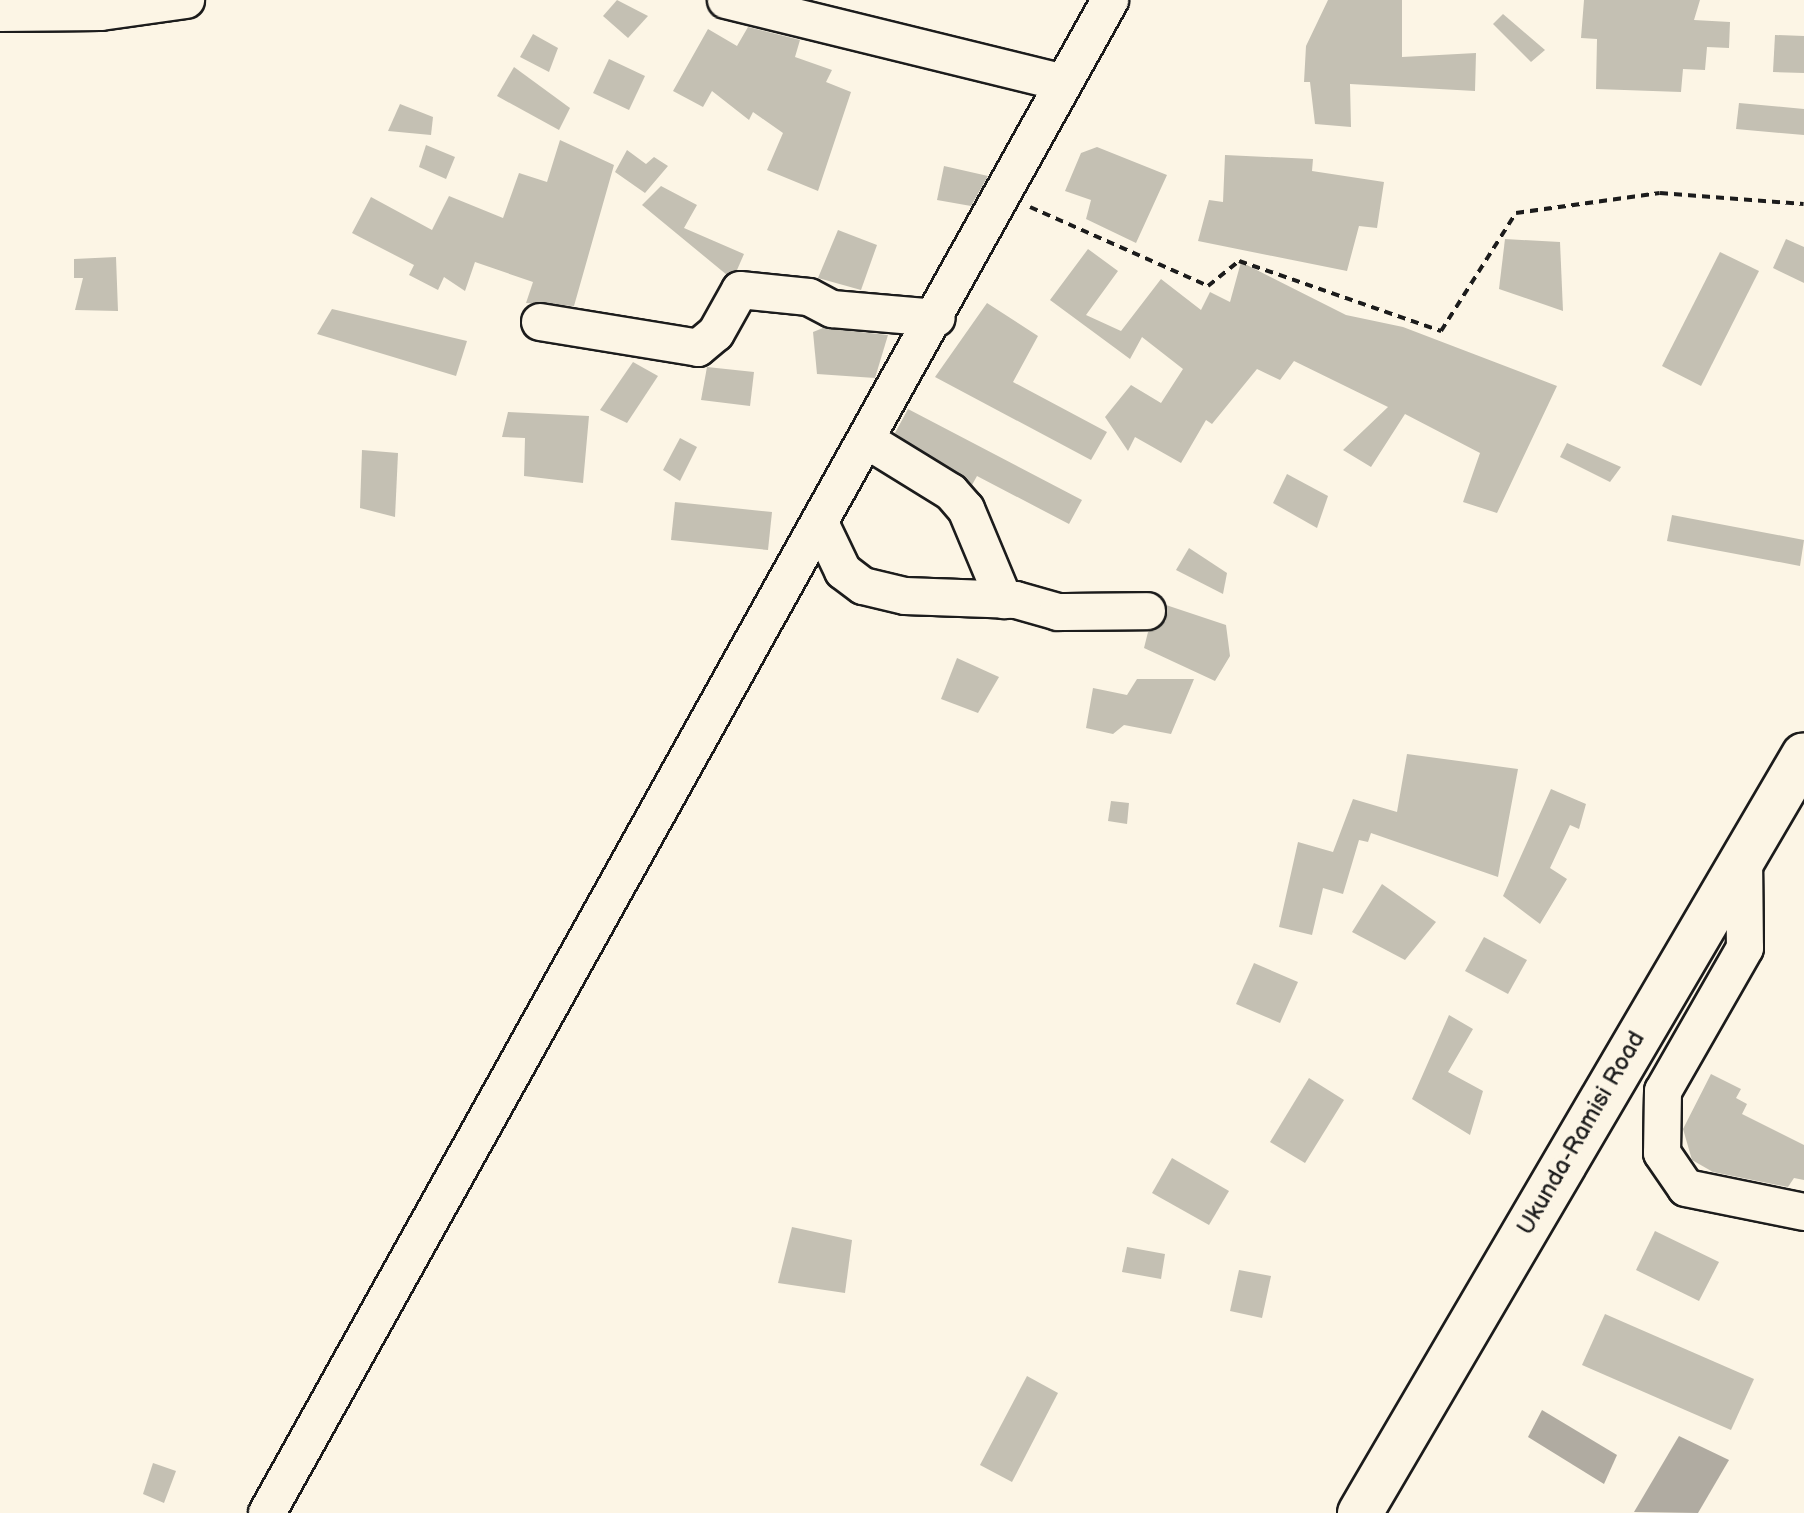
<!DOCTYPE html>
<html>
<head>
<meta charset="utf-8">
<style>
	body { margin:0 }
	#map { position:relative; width:1804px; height:1513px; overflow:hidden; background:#fcf5e5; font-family:"Balsamiq Sans",sans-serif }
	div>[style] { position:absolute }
	.water>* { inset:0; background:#b0aba1 }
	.building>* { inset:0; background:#c4c0b3 }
	.path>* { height:4px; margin-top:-2px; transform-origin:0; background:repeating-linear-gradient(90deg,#1c1c1c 0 8px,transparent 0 14px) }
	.roads { filter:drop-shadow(2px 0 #1c1c1c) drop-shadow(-2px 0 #1c1c1c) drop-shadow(0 2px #1c1c1c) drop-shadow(0 -2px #1c1c1c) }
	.minor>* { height:36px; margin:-18px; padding:0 18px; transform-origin:18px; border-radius:18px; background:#fcf5e5 }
	.highway>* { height:44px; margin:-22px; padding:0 22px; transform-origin:22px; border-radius:22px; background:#fcf5e5 }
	span { translate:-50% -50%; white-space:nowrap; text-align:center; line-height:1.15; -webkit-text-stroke:8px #fcf5e5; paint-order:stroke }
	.street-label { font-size:24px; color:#1c1c1c }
</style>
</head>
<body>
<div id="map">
	<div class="water">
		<i style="clip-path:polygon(1542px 1410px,1617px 1455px,1604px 1484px,1528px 1437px)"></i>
		<i style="clip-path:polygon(1679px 1436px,1729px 1460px,1698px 1513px,1634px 1512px)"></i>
	</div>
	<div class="building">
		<i style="clip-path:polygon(617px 0,648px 16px,628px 38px,603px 16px)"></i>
		<i style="clip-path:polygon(1328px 0,1402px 0,1402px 57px,1476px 53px,1475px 91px,1350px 84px,1351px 127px,1315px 124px,1310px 82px,1304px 82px,1306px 46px)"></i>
		<i style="clip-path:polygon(1584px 0,1700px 0,1694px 20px,1730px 22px,1729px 48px,1707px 47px,1705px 70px,1683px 69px,1681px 92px,1596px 89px,1597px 39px,1581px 38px)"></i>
		<i style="clip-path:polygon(1503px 14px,1545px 50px,1531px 62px,1493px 24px)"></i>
		<i style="clip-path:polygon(748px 27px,800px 40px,795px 57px,832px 70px,826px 82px,851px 92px,818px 191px,767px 170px,783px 133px,753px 112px,749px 120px,712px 91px,703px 107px,673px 91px,708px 29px,737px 46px)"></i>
		<i style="clip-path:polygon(533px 34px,558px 48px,549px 72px,520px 57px)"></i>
		<i style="clip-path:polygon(1775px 35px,1804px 36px,1804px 73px,1773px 72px)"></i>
		<i style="clip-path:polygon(609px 59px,645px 76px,629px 110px,593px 93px)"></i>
		<i style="clip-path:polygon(514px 67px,570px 108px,559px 130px,497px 96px)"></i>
		<i style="clip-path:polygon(1739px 103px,1804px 109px,1804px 135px,1736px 129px)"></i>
		<i style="clip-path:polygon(400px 104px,433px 117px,431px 135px,388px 131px)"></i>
		<i style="clip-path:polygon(560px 140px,614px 165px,574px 306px,526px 303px,533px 282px,475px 262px,465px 291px,444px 277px,438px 290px,409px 275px,414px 265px,352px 233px,371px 197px,432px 230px,449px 196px,503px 218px,519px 173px,547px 182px)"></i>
		<i style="clip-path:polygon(426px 145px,455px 157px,446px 179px,419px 167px)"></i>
		<i style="clip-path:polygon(1097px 147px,1167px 175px,1136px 243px,1086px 219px,1091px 200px,1065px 191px,1081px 153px)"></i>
		<i style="clip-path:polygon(627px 150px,646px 164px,654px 157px,668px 166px,645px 193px,615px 172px)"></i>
		<i style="clip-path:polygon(1225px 155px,1313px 159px,1312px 171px,1384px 182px,1377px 228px,1359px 226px,1347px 271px,1198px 241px,1209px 200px,1223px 202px)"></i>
		<i style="clip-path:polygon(944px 166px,988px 176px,971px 206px,937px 200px)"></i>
		<i style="clip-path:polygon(661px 186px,697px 205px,684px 228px,744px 254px,737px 270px,727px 275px,642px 205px)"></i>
		<i style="clip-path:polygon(838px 230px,877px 245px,861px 290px,818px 278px)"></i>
		<i style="clip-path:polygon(1505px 239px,1560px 242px,1563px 311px,1499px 289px)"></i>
		<i style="clip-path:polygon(1786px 239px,1804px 247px,1804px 283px,1773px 268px)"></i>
		<i style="clip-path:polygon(1088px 249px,1118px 271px,1086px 315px,1121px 331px,1161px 279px,1201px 310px,1210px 292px,1230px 302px,1241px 262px,1346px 315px,1403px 327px,1557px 386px,1497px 513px,1463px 502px,1480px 453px,1405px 414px,1371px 467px,1343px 450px,1388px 407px,1294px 361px,1280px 380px,1257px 369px,1212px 424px,1206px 420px,1181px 463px,1135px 437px,1128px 451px,1105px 417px,1131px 385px,1161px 403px,1183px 369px,1142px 337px,1130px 359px,1050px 300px)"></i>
		<i style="clip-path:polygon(1720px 252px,1759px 271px,1701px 386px,1662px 366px)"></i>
		<i style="clip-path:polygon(116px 257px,118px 311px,75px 310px,83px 278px,74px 278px,74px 259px)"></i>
		<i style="clip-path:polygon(987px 303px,1038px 336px,1013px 382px,1107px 432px,1091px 460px,935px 377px)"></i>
		<i style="clip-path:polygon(332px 309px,467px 341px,456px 376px,317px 334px)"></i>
		<i style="clip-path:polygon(823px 328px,888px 335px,875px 378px,817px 374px,813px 332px)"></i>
		<i style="clip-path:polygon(633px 362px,658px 376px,627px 423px,600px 410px)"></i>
		<i style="clip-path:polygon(707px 367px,754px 372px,750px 406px,701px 400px)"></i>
		<i style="clip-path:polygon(908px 409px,1082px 500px,1069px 524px,977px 476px,972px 485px,895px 433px)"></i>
		<i style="clip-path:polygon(508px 412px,589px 416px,583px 483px,524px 476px,525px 438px,502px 437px)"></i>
		<i style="clip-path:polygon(680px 438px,697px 447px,680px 481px,663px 470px)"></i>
		<i style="clip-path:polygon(1567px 443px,1621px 467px,1610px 482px,1560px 457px)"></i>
		<i style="clip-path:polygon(362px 450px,398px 453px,395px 517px,360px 508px)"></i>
		<i style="clip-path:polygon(1287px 474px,1328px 496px,1317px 528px,1273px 503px)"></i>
		<i style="clip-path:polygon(675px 502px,772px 512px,768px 550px,671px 540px)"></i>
		<i style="clip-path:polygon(1672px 515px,1804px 540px,1800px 566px,1667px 541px)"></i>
		<i style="clip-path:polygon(1189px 548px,1227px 573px,1223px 594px,1176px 570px)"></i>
		<i style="clip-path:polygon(1166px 605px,1226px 625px,1230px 656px,1215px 681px,1144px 648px,1148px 632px,1166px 621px)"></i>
		<i style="clip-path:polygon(957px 658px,999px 677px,978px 713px,941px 699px)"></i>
		<i style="clip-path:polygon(1137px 679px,1194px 679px,1171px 734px,1124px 725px,1113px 734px,1086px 728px,1093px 688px,1127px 695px)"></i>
		<i style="clip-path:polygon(1407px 754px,1518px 769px,1498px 877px,1371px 833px,1368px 842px,1359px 840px,1343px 894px,1323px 888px,1312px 935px,1279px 927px,1298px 842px,1333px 852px,1353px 799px,1397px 812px)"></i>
		<i style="clip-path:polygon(1551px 789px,1586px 804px,1579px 829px,1570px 825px,1550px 868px,1567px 879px,1540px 924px,1503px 896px)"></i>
		<i style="clip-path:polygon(1111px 801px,1129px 803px,1127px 824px,1108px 821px)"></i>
		<i style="clip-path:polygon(1382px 884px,1436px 922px,1405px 960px,1352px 932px)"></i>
		<i style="clip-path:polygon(1484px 937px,1527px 960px,1508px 994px,1465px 971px)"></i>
		<i style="clip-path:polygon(1254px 963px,1298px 982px,1280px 1023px,1236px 1004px)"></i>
		<i style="clip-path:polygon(1449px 1015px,1473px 1029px,1448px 1072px,1483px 1091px,1470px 1135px,1412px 1099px)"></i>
		<i style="clip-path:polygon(1711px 1074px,1741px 1089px,1736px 1098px,1747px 1104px,1742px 1114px,1804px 1145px,1804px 1180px,1794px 1178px,1788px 1187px,1713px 1172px,1692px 1160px,1683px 1129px)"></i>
		<i style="clip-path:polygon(1309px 1078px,1344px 1100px,1305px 1163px,1270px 1142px)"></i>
		<i style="clip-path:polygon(1172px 1158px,1229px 1191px,1209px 1225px,1152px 1193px)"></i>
		<i style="clip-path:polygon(792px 1227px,852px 1240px,845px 1293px,778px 1283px)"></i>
		<i style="clip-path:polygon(1655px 1231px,1719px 1262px,1699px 1301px,1636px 1270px)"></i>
		<i style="clip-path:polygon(1127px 1247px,1165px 1254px,1161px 1279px,1122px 1272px)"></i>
		<i style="clip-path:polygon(1239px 1270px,1271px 1276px,1262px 1318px,1230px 1311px)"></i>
		<i style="clip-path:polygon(1605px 1314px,1754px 1379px,1731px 1430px,1582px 1365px)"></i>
		<i style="clip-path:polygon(1027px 1376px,1058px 1393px,1012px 1482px,980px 1465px)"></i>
		<i style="clip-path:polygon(153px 1463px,176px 1471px,164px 1503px,143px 1494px)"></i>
	</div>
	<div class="path">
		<i style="left:1030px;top:207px;width:195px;rotate:23.9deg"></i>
		<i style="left:1208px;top:286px;width:40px;rotate:-39deg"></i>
		<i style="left:1239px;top:261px;width:214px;rotate:19.1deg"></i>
		<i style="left:1441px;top:331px;width:140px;rotate:-57.6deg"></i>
		<i style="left:1516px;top:213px;width:145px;rotate:-7.9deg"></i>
		<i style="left:1660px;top:193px;width:144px;rotate:4.4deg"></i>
	</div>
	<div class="roads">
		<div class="minor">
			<i style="left:726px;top:0;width:345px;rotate:13.8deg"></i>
			<i style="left:0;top:13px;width:101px;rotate:-0.6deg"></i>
			<i style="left:101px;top:12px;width:86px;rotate:-8deg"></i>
			<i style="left:540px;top:322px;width:160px;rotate:9.3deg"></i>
			<i style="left:698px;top:348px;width:23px;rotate:-40deg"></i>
			<i style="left:716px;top:333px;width:49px;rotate:-60.8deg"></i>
			<i style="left:740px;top:290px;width:69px;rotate:5.8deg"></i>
			<i style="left:809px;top:297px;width:26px;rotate:28deg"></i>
			<i style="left:832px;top:309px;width:105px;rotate:4.9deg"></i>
			<i style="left:868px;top:441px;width:97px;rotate:31.6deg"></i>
			<i style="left:951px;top:492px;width:23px;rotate:49deg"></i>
			<i style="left:966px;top:509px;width:99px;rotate:67.3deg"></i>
			<i style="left:821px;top:525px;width:51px;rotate:64.4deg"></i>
			<i style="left:843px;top:571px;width:25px;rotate:37deg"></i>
			<i style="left:863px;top:586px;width:43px;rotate:13.4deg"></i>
			<i style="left:905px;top:596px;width:111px;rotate:2.1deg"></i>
			<i style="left:1016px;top:600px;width:44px;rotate:15.9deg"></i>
			<i style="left:1058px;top:612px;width:89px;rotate:-0.6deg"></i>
			<i style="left:1744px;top:856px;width:92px;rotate:89.4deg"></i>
			<i style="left:1745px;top:948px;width:165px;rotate:119.8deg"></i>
			<i style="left:1663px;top:1091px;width:62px;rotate:90.9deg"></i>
			<i style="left:1662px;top:1153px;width:42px;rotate:55.6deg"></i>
			<i style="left:1686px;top:1188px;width:120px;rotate:11.5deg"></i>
			<i style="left:267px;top:1513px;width:1732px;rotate:-60.87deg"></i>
		</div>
		<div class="highway">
			<i style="left:1360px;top:1513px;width:878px;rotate:-59.64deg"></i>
		</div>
	</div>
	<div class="street-label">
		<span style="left:1581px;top:1133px;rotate:-60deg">Ukunda-Ramisi Road</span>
	</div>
</div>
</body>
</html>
